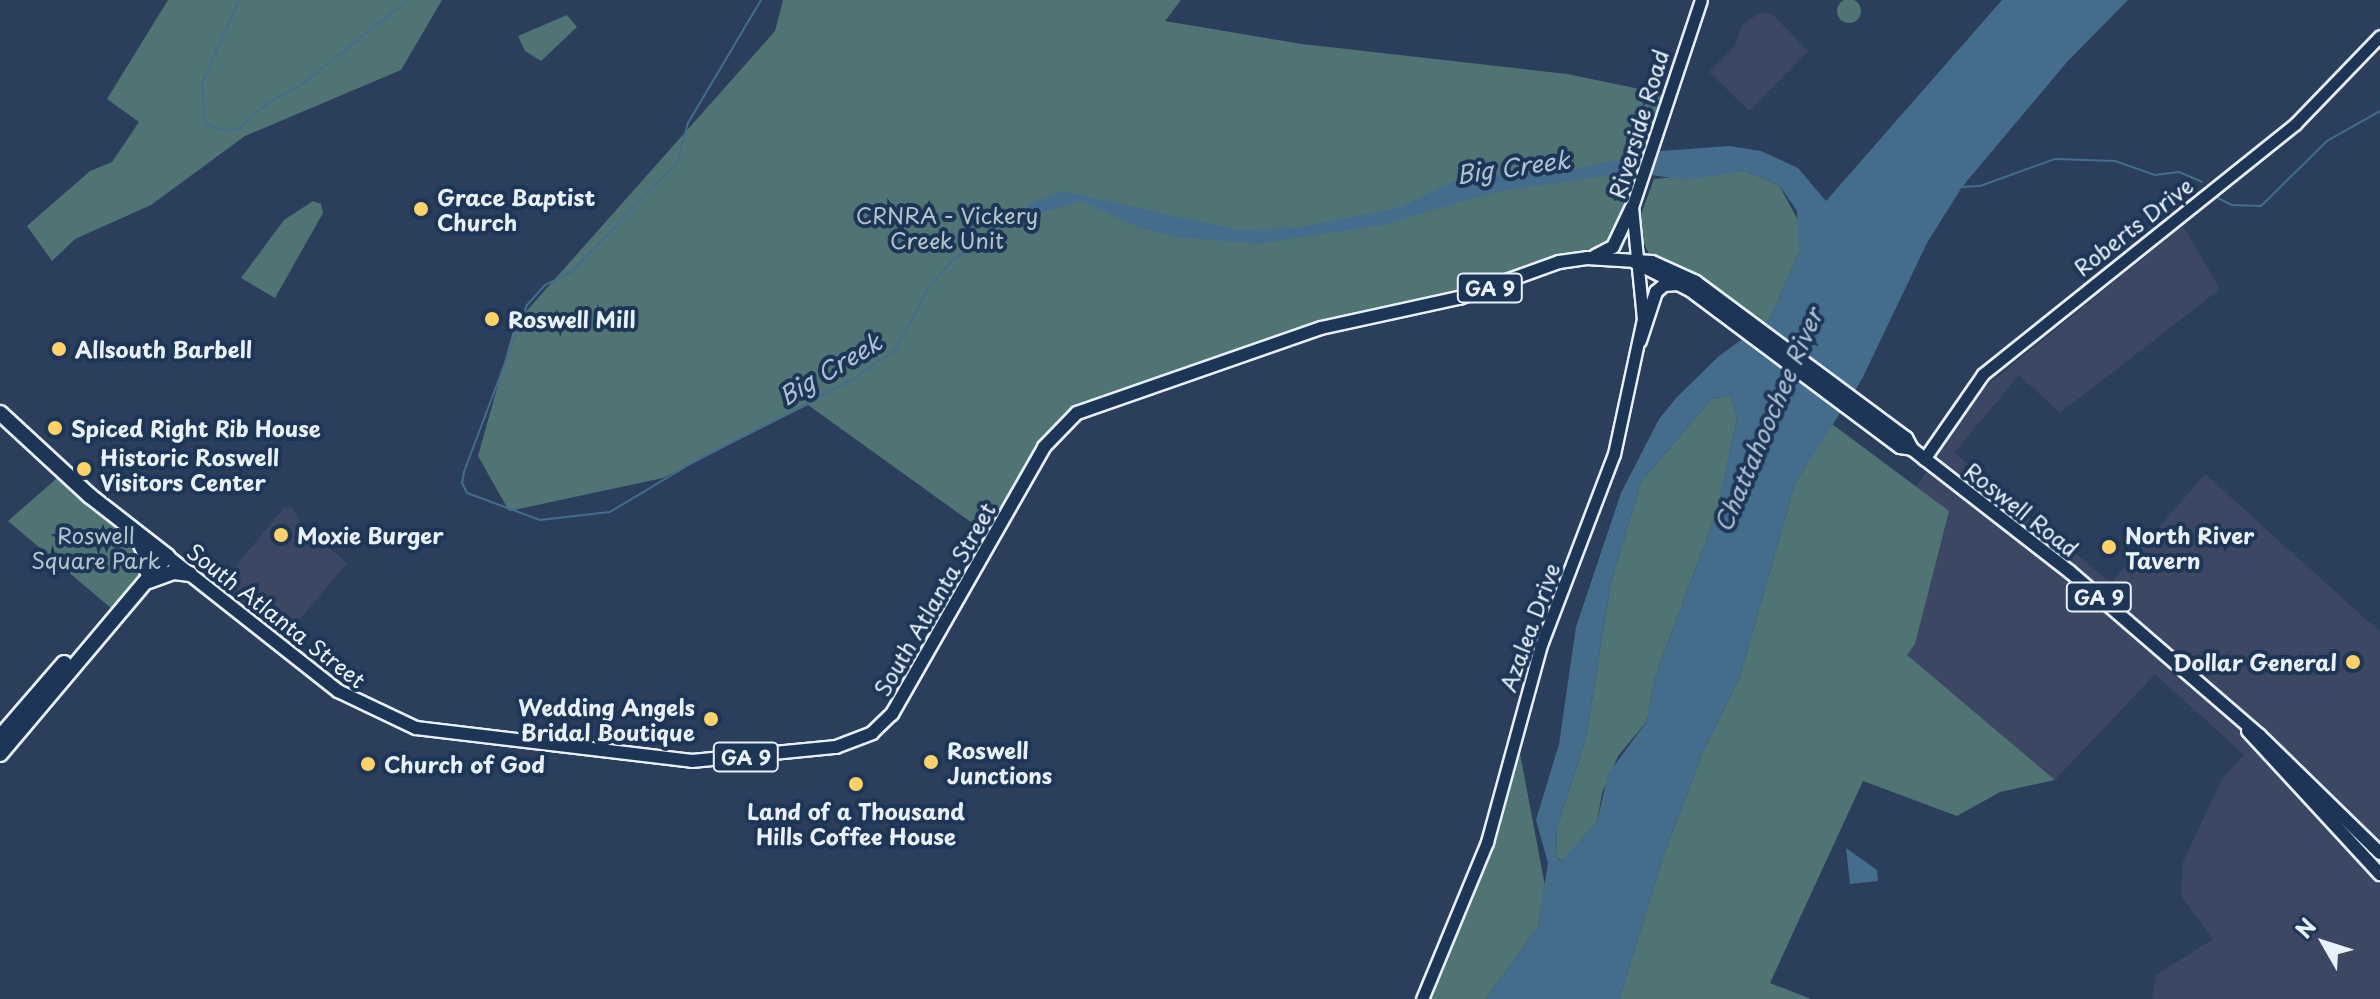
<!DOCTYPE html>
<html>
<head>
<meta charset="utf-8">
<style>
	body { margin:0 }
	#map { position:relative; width:2380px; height:999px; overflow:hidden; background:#2b3e5c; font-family:"Playpen Sans",sans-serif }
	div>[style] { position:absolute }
	.built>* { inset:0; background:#3c4863 }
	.green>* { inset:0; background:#507474 }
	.round { border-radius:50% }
	.water>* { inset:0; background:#446c8c }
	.stream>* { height:2px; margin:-1px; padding:0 1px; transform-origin:1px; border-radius:1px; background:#446c8c }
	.roads { filter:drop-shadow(2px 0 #e8f1f8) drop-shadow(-2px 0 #e8f1f8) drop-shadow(0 2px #e8f1f8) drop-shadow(0 -2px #e8f1f8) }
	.secondary>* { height:11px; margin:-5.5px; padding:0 5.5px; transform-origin:5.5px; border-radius:5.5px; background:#1d3557 }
	.primary>* { height:12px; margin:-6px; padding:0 6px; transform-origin:6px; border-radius:6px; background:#1d3557 }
	.highway>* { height:14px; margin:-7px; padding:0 7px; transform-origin:7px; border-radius:7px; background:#1d3557 }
	.dots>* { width:22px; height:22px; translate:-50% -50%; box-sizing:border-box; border:4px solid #1d3557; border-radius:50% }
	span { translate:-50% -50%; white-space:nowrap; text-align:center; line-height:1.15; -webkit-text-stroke:8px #1d3557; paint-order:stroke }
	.shield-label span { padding:2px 6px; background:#1d3557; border:2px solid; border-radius:6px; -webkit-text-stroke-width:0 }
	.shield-label { font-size:20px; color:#e8f1f8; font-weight:700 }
	.street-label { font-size:22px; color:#e8f1f8 }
	.poi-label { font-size:22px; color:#e8f1f8; font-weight:700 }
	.left { translate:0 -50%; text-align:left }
	.right { translate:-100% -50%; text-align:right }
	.park-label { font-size:22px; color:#b3c5ca }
	.water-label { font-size:24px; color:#afc2d2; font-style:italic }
	.north { position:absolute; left:2284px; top:903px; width:80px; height:80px; -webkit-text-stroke:6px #1d3557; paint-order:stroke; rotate:309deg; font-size:22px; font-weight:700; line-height:32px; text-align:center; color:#e8f1f8 }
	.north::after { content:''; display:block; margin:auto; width:28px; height:36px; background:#e8f1f8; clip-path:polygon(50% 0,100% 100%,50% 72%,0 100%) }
</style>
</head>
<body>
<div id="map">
	<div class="built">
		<i style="clip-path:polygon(1759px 13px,1772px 14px,1808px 51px,1749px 111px,1709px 72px,1735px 46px,1741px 26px)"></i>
		<i style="clip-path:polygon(2183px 226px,2220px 289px,2060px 413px,2019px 375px,1954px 453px,2111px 583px,2205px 474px,2380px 632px,2380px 999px,2152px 999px,2156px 975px,2213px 939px,2181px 896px,2183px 862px,2222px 779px,2244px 755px,2155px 674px,2055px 780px,1906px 655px,1915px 644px,1948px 511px,1917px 487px,1943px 442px,1974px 396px)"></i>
		<i style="clip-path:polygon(284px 508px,292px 508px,304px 527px,347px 563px,284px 638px,222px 582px)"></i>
	</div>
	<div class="green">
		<i class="round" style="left:1837px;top:-1px;width:24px;height:24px"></i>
		<i style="clip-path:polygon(168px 0,442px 0,401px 70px,245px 136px,151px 205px,75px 239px,52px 261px,27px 226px,90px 171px,112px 162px,139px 122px,107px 99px)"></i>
		<i style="clip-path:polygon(783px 0,1181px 0,1165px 21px,1302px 44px,1567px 74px,1664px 94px,1629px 197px,1622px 250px,1512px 278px,1079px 410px,1052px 438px,993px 538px,808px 405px,663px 478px,509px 511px,478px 456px,515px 324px,775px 31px)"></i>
		<i style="clip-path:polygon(567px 15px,577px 27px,541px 61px,525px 51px,518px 36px)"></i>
		<i style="clip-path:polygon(1745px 171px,1779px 185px,1799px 222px,1799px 252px,1770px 319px,1763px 324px,1690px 272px,1649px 254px,1640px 235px,1640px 217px,1654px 179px)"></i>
		<i style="clip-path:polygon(313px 201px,321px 204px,323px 213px,275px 298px,241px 278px,284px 220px)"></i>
		<i style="clip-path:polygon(1731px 395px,1737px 418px,1718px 509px,1655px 677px,1647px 721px,1618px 756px,1602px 793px,1597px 822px,1562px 861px,1556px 856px,1557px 828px,1586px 737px,1611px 582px,1641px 482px,1711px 399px)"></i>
		<i style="clip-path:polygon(1832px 424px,1949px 511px,1915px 644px,1907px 655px,2055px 780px,2000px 792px,1957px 816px,1863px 781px,1770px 983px,1811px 999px,1619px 999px,1665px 851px,1704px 750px,1740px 676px,1795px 483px)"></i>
		<i style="clip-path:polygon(64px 472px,162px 552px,112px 609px,8px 521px)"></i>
		<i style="clip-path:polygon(1516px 732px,1545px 886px,1538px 927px,1486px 999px,1416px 999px,1453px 919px)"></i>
	</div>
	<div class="water">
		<i style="clip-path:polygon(evenodd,2002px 0,2128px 0,2067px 62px,1962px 187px,1927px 243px,1862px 379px,1795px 483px,1740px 676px,1704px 750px,1665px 851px,1619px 999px,1486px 999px,1538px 927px,1548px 863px,1536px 820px,1559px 744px,1576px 627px,1621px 493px,1659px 419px,1677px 397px,1719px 356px,1770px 319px,1799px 252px,1797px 211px,1779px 185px,1745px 171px,1684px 180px,1632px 172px,1495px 192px,1382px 225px,1259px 244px,1178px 237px,1140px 228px,1081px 201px,1035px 215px,1027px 205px,1062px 191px,1238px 230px,1296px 228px,1399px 208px,1460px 178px,1574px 169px,1661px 151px,1729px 146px,1761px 151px,1798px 168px,1826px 201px,2002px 0,1731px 395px,1737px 418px,1718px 509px,1655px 677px,1647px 721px,1608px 774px,1597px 822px,1561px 861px,1556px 856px,1557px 828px,1586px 737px,1611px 582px,1641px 482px,1711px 399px,1731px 395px)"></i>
		<i style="clip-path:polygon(1846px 848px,1877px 870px,1878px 881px,1850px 884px)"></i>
	</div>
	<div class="stream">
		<i style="left:239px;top:0;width:92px;rotate:113.8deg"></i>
		<i style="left:202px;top:84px;width:40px;rotate:85.7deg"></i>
		<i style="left:205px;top:124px;width:21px;rotate:17deg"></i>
		<i style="left:225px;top:130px;width:14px;rotate:-8deg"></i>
		<i style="left:239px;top:128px;width:35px;rotate:-41deg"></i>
		<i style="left:265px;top:105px;width:46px;rotate:-29.9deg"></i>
		<i style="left:305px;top:82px;width:132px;rotate:-38.5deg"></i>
		<i style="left:761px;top:0;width:143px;rotate:120.7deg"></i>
		<i style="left:688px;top:123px;width:41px;rotate:105.4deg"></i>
		<i style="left:677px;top:163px;width:152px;rotate:134.2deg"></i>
		<i style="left:571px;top:272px;width:29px;rotate:153deg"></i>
		<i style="left:545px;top:285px;width:27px;rotate:132deg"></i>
		<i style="left:527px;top:305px;width:178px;rotate:110.7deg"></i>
		<i style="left:464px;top:472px;width:11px;rotate:100deg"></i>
		<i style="left:462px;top:483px;width:11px;rotate:63deg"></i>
		<i style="left:467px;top:493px;width:78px;rotate:20.3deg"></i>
		<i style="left:540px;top:520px;width:70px;rotate:-6.5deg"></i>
		<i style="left:610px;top:512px;width:93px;rotate:-31deg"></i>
		<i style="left:690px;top:464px;width:184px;rotate:-27.5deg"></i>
		<i style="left:853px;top:379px;width:52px;rotate:-34.9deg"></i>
		<i style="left:896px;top:349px;width:72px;rotate:-62deg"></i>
		<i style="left:930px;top:285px;width:37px;rotate:-47deg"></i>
		<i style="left:955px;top:258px;width:93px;rotate:-32.7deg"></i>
		<i style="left:1961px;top:187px;width:19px;rotate:-3deg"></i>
		<i style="left:1980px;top:186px;width:80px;rotate:-19.8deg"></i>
		<i style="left:2055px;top:159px;width:60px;rotate:1.9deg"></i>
		<i style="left:2115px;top:161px;width:42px;rotate:19.3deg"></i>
		<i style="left:2155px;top:175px;width:24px;rotate:-7deg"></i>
		<i style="left:2179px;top:172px;width:25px;rotate:23deg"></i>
		<i style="left:2216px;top:197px;width:18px;rotate:27deg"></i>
		<i style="left:2232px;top:205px;width:29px;rotate:2deg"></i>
		<i style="left:2261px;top:206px;width:93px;rotate:-44.6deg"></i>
		<i style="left:2327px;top:141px;width:61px;rotate:-29.5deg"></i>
	</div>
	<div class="roads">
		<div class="secondary">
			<i style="left:1924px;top:459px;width:103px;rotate:-55.2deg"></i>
			<i style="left:1983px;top:374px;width:400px;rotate:-38.7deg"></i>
			<i style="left:2295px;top:124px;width:122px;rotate:-46deg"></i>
			<i style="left:1422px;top:999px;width:170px;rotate:-67.5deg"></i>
			<i style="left:1487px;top:842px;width:204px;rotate:-74.7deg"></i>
			<i style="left:1541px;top:645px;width:204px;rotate:-69.1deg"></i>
			<i style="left:1614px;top:454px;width:138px;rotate:-77.9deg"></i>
			<i style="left:1643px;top:319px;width:113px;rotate:-95.6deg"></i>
			<i style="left:1632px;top:207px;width:218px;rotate:-71.6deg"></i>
		</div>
		<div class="primary">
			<i style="left:1595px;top:256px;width:20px;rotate:-27deg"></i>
			<i style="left:1613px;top:247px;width:44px;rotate:-64.6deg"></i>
			<i style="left:1636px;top:263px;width:60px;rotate:26.6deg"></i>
			<i style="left:1690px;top:290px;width:262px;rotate:36.8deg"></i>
			<i style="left:1900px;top:447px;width:12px;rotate:9deg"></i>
			<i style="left:1640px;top:341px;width:52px;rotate:-71.9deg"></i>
			<i style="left:1656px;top:292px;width:11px;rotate:-41deg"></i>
			<i style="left:1664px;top:285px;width:14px;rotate:-4deg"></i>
			<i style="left:167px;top:556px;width:218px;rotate:38.3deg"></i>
			<i style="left:338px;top:691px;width:86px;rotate:25.4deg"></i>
			<i style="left:416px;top:728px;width:278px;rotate:6.8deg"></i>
			<i style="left:692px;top:761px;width:145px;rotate:-5.6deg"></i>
			<i style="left:836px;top:747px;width:39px;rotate:-21deg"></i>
			<i style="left:872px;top:733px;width:28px;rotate:-44deg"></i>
			<i style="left:892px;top:714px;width:307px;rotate:-60.3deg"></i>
			<i style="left:1044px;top:447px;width:47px;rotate:-45.9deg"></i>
			<i style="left:1077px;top:413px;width:258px;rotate:-19.2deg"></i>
			<i style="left:1321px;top:328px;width:141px;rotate:-12.3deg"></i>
			<i style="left:1459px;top:298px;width:106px;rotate:-19.8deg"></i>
			<i style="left:1559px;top:262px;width:28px;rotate:-8deg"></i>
			<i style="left:1587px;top:258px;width:65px;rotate:3.5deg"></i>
			<i style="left:1652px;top:262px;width:48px;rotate:24.4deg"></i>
			<i style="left:1696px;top:282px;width:262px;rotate:36.6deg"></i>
			<i style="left:1906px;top:438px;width:13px;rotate:61deg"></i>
			<i style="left:1912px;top:449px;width:200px;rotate:37.9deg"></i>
			<i style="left:2070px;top:572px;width:250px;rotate:40.8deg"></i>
			<i style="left:2259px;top:735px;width:169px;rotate:44.3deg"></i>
			<i style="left:2248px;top:731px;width:195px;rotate:47.3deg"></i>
		</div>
		<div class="highway">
			<i style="left:0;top:413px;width:122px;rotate:42.7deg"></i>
			<i style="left:90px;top:496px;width:98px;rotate:37.9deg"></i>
			<i style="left:167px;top:556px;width:259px;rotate:130.1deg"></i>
			<i style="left:136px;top:534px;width:29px;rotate:65deg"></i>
			<i style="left:148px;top:560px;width:11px;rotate:95deg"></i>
			<i style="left:149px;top:581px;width:27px;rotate:-20deg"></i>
			<i style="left:174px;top:572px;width:16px;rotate:7deg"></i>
			<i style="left:0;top:737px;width:98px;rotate:-49.1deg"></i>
		</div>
	</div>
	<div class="dots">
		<i style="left:421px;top:209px;background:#ffd166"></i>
		<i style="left:492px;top:319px;background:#ffd166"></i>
		<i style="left:59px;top:349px;background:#ffd166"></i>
		<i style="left:55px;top:428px;background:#ffd166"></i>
		<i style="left:84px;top:469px;background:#ffd166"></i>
		<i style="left:281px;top:535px;background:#ffd166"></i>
		<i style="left:2109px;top:547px;background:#ffd166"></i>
		<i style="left:2353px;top:662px;background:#ffd166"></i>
		<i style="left:711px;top:719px;background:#ffd166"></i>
		<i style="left:931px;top:762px;background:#ffd166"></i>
		<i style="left:368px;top:764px;background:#ffd166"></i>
		<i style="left:856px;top:784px;background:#ffd166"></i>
	</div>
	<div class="shield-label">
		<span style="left:1490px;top:288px">GA 9</span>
		<span style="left:2099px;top:597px">GA 9</span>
		<span style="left:746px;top:757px">GA 9</span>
	</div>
	<div class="street-label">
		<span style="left:1638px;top:124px;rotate:-73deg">Riverside Road</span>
		<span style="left:2133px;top:226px;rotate:-38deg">Roberts Drive</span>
		<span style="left:2022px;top:509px;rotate:38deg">Roswell Road</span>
		<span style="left:934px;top:599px;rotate:-60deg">South Atlanta Street</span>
		<span style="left:277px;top:615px;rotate:38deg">South Atlanta Street</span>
		<span style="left:1529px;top:627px;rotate:-70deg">Azalea Drive</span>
	</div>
	<div class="poi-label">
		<span class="left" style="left:437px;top:209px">Grace Baptist<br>Church</span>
		<span class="left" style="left:508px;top:319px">Roswell Mill</span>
		<span class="left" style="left:75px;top:349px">Allsouth Barbell</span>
		<span class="left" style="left:71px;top:428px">Spiced Right Rib House</span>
		<span class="left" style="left:100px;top:469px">Historic Roswell<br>Visitors Center</span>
		<span class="left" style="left:2125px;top:547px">North River<br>Tavern</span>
		<span class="left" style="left:297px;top:535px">Moxie Burger</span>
		<span class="right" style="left:2337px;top:662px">Dollar General</span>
		<span class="right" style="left:695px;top:719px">Wedding Angels<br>Bridal Boutique</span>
		<span class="left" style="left:947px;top:762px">Roswell<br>Junctions</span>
		<span class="left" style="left:384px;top:764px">Church of God</span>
		<span style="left:856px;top:823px">Land of a Thousand<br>Hills Coffee House</span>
	</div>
	<div class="park-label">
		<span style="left:947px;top:227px">CRNRA - Vickery<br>Creek Unit</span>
		<span style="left:96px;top:547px">Roswell<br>Square Park</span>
	</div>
	<div class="water-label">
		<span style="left:1513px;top:167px;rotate:-8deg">Big Creek</span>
		<span style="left:830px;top:369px;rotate:-31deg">Big Creek</span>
		<span style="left:1768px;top:420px;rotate:-67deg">Chattahoochee River</span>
	</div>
	<div class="north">N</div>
</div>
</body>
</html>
